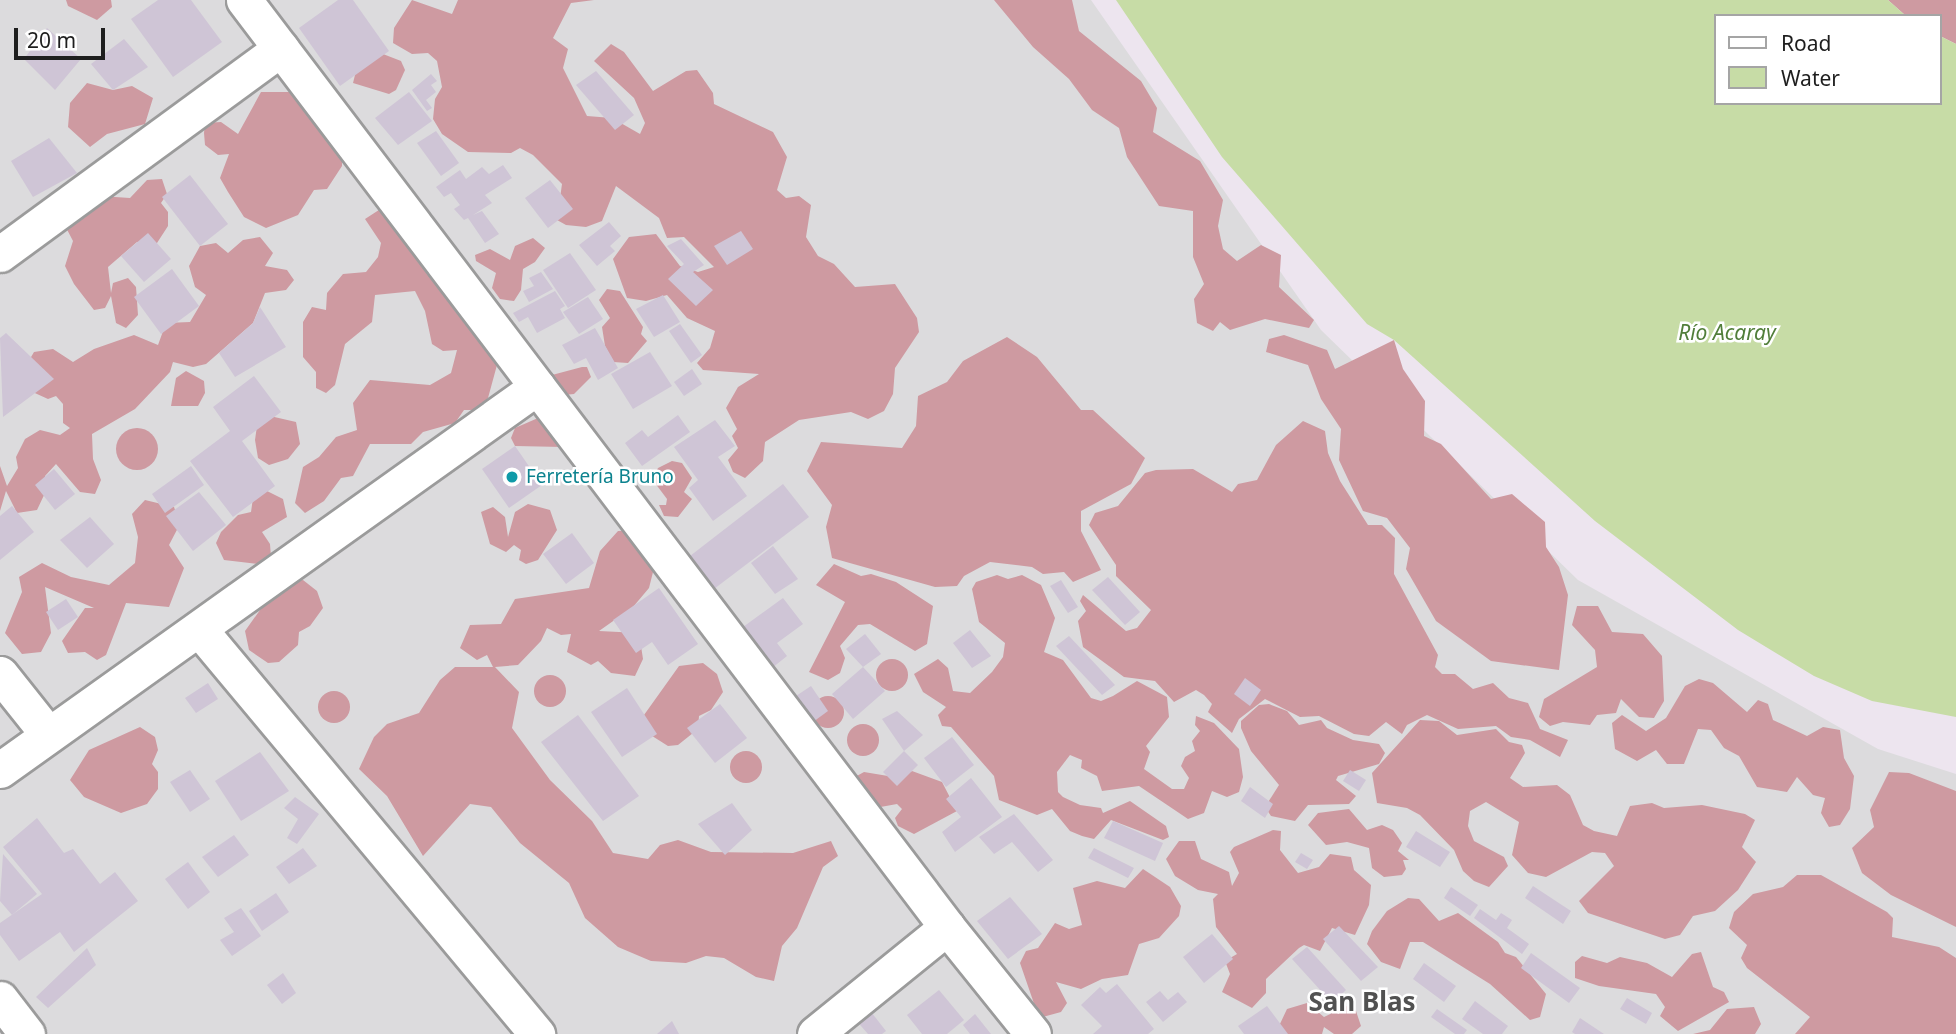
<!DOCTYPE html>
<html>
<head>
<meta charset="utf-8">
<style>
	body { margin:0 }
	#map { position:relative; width:1956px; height:1034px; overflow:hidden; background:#ede5ef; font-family:"Noto Sans",sans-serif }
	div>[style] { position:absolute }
	.residential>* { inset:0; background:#dcdbdd }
	.forest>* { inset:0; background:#ce9aa1 }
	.round { border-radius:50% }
	.water>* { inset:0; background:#c7dca6 }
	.building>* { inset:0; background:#cfc5d6 }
	.roads { filter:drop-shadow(2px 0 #9b9b9b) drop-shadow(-2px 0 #9b9b9b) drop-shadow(0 2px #9b9b9b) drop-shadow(0 -2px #9b9b9b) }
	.street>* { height:35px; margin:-17.5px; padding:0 17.5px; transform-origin:17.5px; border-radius:17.5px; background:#fff }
	.dots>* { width:19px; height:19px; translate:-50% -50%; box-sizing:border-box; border:4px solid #fff; border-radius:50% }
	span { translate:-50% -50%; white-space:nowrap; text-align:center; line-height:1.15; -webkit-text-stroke:5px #fff; paint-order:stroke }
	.culture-label { font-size:19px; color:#0d838f }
	.left { translate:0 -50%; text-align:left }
	.water-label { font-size:21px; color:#517e3a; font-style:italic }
	.district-label { font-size:26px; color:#515151; font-weight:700 }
	.legend { position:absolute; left:1714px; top:14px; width:228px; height:91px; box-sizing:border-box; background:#fff; border:2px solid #a5a5a5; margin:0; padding:9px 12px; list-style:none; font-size:21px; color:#1e1e1e }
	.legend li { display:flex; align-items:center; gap:14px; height:35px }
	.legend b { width:35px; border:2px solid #a5a5a5 }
	.scale { position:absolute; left:14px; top:28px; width:91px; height:32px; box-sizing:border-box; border:4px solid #1e1e1e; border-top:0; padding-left:9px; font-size:21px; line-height:24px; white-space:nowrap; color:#1e1e1e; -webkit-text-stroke:5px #fff; paint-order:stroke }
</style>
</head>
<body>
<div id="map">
	<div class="residential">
		<i style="clip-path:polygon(0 0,1091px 0,1321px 330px,1578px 580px,1878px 749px,1956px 774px,1956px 1034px,0 1034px)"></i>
	</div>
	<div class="forest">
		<i style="clip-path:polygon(66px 0,111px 0,112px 7px,97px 20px,68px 6px)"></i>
		<i style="clip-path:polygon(412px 0,452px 14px,458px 0,594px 0,571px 3px,553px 38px,568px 49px,563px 68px,587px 116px,612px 118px,640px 134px,645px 123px,634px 98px,594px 61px,611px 44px,624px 52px,653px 91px,686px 71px,697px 70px,713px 93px,714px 104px,773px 132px,787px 157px,777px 190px,786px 198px,799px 196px,811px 205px,806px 237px,818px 256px,834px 264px,855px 287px,895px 284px,917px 318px,919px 332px,895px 368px,893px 394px,884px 411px,868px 419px,851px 412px,799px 420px,765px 442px,763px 461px,745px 478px,733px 472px,728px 460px,738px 448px,732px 436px,737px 429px,726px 408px,738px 387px,759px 374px,703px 370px,697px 363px,710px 348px,715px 331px,687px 318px,667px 295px,646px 301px,627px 298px,613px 259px,629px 237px,656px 234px,680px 266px,698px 272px,714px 267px,684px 237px,667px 238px,659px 218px,616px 186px,602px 221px,586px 227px,566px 225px,557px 220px,562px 184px,533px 155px,520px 148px,511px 153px,468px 152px,442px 134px,433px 119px,435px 99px,442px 87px,437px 61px,428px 53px,412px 54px,393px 43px,394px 28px)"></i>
		<i style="clip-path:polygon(994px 0,1072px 0,1079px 31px,1141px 81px,1157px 108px,1153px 132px,1200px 161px,1223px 200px,1218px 226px,1223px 249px,1237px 261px,1261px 245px,1281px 255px,1279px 287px,1314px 320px,1309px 328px,1265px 319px,1230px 330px,1220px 322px,1213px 331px,1197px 323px,1194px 299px,1204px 284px,1193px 257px,1193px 211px,1159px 206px,1127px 157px,1119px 128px,1092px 110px,1069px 79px,1033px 47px)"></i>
		<i style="clip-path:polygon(1888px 0,1956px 0,1956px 44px,1940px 36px,1940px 16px,1906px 16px)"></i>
		<i style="clip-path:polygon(383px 54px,401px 61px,405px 70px,396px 90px,389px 94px,353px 83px,356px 71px)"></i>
		<i style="clip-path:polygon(87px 83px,113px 90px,132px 86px,153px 98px,145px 124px,107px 134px,90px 147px,68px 127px,70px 103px)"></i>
		<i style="clip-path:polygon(261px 92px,298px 92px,342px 154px,342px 166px,327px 189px,314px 190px,298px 215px,266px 228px,244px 217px,228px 192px,220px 178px,229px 154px,218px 155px,205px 145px,204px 133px,205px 123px,221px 122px,238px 134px)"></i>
		<i style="clip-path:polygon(162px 179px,167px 194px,161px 203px,168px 212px,168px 226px,157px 243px,137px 242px,108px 267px,111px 293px,113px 283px,128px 278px,136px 287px,138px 315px,126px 328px,116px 323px,111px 296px,105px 308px,94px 310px,74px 284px,65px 266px,73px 241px,61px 218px,73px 211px,87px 214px,100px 196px,130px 198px,147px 180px)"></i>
		<i style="clip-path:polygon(382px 208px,490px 295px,500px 312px,503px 343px,488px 398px,475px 410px,464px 410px,455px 423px,423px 432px,411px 444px,370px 444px,353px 476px,341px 478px,324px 501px,305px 513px,295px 503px,303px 467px,319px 457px,336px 437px,357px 430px,353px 403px,370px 380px,430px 385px,451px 373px,457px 350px,443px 351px,432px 344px,425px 311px,415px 291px,375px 295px,372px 322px,345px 344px,335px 385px,326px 393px,316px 388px,316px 372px,303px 357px,303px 322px,312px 307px,326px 310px,327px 293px,343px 274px,366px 272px,378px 257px,381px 243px,365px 219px)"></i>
		<i style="clip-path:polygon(260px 237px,273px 253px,265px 266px,287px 270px,294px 280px,286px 290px,265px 293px,253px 323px,206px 364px,193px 367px,173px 362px,170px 372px,135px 409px,92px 434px,93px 459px,101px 480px,95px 494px,80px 492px,56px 464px,45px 476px,45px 493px,37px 510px,17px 513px,6px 491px,0 511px,0 466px,7px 486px,18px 468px,16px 457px,25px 439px,40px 430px,60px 435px,70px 428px,63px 423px,63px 404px,56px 396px,48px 399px,26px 389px,24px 369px,34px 352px,53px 349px,73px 362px,94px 349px,134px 335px,158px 345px,166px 323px,190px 322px,206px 295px,195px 287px,189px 266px,200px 246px,216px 243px,228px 253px,243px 240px)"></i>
		<i style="clip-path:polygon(533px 238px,545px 248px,535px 262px,523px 269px,521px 290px,514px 301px,500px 299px,492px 288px,496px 273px,476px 261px,475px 255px,490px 249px,510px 260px,515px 246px)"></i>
		<i style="clip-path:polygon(607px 289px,620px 291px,643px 327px,641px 334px,647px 341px,628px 363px,613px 362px,605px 346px,602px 327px,610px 318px,599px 300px)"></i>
		<i style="clip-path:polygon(1284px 335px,1327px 350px,1335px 369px,1394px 340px,1403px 369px,1425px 401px,1424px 436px,1441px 444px,1491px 499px,1512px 494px,1545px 522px,1546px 547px,1559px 567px,1568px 595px,1559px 670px,1491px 661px,1436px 621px,1406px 569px,1410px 548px,1387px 518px,1363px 511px,1339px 460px,1341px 429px,1321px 399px,1308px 365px,1266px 352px,1269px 339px)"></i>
		<i style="clip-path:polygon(1007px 337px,1037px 357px,1081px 410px,1093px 410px,1145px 458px,1131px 484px,1081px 511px,1081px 531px,1101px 570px,1073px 582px,1064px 572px,1043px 574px,1032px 567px,990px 562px,964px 576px,957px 586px,935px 587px,832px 558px,826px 527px,832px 505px,807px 471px,821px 442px,902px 448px,916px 426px,918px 396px,947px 382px,963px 361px)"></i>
		<i style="clip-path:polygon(582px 367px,587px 367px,591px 377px,574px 394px,564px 395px,550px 383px,552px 375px)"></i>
		<i style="clip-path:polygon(186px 371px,204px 381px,205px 393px,198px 406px,171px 406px,176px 378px)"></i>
		<i style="clip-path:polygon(545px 415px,563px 447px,515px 446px,511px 438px,515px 428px)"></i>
		<i style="clip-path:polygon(270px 416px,296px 422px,300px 444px,288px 459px,269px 465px,258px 458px,255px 440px,257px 426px)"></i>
		<i style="clip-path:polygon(1303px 421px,1325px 431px,1328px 453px,1340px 481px,1368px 525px,1382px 525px,1395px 538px,1394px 574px,1438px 655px,1435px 667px,1442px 674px,1455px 674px,1473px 689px,1493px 683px,1509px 698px,1528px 703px,1540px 729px,1568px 740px,1560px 757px,1530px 740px,1511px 737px,1496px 726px,1458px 729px,1427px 715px,1407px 725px,1402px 734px,1386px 722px,1369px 736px,1354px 734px,1319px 716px,1300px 717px,1265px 699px,1239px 719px,1232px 733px,1208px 712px,1212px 704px,1204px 695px,1196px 690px,1174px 702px,1155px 681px,1124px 677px,1083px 647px,1078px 621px,1086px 611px,1080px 601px,1083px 595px,1126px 631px,1137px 628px,1151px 610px,1116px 576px,1116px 565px,1089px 525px,1095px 513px,1118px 506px,1145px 473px,1156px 470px,1193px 469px,1232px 492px,1238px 484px,1257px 480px,1276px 445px)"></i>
		<i class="round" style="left:116px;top:428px;width:42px;height:42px"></i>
		<i style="clip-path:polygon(672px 461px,682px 463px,692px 478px,684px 492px,692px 499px,678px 517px,664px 516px,659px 505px,666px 505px,667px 499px,652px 479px,658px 468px)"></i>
		<i style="clip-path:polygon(265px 490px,283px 499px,287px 517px,262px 532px,270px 544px,271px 557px,258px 564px,224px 560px,216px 543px,221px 532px,238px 515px,251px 512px,253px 498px)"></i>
		<i style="clip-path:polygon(145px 500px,174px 507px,180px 524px,169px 545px,184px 568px,169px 607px,126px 603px,106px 655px,97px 660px,85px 652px,68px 653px,62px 641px,85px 608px,94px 608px,45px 587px,51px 633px,41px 652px,22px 654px,5px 633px,22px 592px,19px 577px,42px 563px,71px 577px,109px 585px,135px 563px,138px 537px,132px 514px)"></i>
		<i style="clip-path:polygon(528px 504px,550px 510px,557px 530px,538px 560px,526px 564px,519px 560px,521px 550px,514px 545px,506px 552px,490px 544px,481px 512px,493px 507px,505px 517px,508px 537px,515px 512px)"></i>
		<i style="clip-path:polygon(641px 530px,656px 560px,649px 588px,633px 607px,599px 631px,639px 633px,643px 659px,635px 676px,611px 673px,598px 661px,591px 665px,567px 652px,571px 634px,561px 635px,547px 628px,541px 641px,518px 665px,495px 667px,519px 692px,512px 728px,550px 780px,592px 821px,613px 853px,648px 859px,660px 845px,678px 840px,711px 852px,793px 853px,831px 841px,838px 856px,823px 867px,797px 928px,782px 946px,774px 981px,756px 977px,724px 958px,706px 956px,686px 963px,651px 961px,618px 947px,585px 918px,569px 883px,520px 843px,491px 807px,470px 804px,423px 856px,387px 796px,359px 769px,374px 737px,387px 724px,419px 713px,440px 680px,455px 667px,493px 667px,487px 655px,477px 660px,460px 648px,470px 625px,501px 624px,515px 599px,589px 588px,600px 551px,618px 531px)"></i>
		<i style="clip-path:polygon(834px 564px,861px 576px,871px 574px,896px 582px,933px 606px,927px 644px,915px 651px,870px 624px,858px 625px,840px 646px,845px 658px,840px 673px,828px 680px,809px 672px,845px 602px,816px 585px)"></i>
		<i style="clip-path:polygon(997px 575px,1008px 579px,1022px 575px,1041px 585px,1055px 618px,1044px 652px,1063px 660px,1091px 698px,1101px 701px,1113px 696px,1137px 681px,1167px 697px,1169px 717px,1146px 746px,1150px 752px,1144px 769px,1172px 789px,1184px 789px,1189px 778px,1181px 766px,1185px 757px,1195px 751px,1192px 741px,1200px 731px,1195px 725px,1196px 716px,1214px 723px,1239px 749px,1243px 777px,1239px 792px,1227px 797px,1212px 791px,1204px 813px,1188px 819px,1139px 786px,1102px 791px,1097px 776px,1081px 768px,1082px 760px,1070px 755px,1057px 772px,1058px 792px,1063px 797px,1080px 805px,1101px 808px,1103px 813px,1130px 801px,1166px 826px,1169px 837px,1163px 840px,1111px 820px,1094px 839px,1082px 836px,1070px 831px,1052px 809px,1037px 815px,999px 800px,994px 776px,951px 727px,942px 726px,938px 715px,946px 707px,923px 692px,914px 674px,938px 659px,948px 668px,953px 691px,970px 693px,992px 672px,1003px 657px,1005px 643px,979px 622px,972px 589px,976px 582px)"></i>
		<i style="clip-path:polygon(303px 580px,317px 591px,323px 608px,310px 626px,299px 632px,298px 645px,279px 662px,268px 663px,249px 650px,245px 631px,280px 582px)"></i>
		<i style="clip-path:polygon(1577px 606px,1598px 606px,1612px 632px,1643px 634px,1662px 656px,1664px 701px,1654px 718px,1639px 717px,1621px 699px,1616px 713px,1597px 715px,1590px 725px,1563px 722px,1550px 726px,1539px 717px,1544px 699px,1597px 667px,1595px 650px,1572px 625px)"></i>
		<i class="round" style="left:876px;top:659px;width:32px;height:32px"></i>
		<i style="clip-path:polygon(703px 663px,717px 674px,723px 692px,711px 710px,699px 716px,698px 729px,678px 745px,668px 746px,649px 734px,644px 715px,679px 666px)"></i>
		<i class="round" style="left:534px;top:675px;width:32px;height:32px"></i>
		<i style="clip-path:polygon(1699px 679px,1713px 683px,1747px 712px,1758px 700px,1768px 704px,1773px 720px,1807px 736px,1823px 727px,1840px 730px,1844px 758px,1854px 776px,1850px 809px,1840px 825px,1829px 827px,1821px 813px,1825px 798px,1813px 795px,1797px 777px,1787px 792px,1757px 787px,1739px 756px,1724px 748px,1711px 730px,1698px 729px,1684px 764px,1667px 764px,1656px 750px,1637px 761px,1615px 749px,1612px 723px,1622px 715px,1646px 731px,1666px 718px,1685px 686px)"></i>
		<i class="round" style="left:318px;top:691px;width:32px;height:32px"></i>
		<i class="round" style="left:812px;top:696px;width:32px;height:32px"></i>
		<i style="clip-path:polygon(1269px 704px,1287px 711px,1299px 725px,1321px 720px,1327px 728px,1353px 740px,1379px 744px,1385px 753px,1379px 764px,1338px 776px,1336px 780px,1356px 796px,1349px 804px,1308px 805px,1295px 821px,1271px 816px,1265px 807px,1279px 785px,1251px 751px,1241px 728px,1241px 721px,1259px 705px)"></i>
		<i style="clip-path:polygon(1420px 720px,1439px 721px,1457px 735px,1496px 729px,1509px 742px,1522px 745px,1525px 753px,1510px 778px,1523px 787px,1557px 785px,1570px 795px,1583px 825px,1594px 831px,1617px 836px,1630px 806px,1652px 803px,1664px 808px,1702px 805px,1745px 814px,1755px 820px,1742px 847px,1756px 862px,1738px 890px,1715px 911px,1693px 916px,1680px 935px,1665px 939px,1588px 913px,1579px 901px,1614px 866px,1605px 853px,1592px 852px,1546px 877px,1528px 873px,1512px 855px,1519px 822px,1486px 802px,1470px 811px,1468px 826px,1474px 841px,1504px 857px,1508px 866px,1489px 887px,1474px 881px,1463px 871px,1454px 850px,1420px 815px,1407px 808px,1377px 803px,1372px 773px)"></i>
		<i class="round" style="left:847px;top:724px;width:32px;height:32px"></i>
		<i style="clip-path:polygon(140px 727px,155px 737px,158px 750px,152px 764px,158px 772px,158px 789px,147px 804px,121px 813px,84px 797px,70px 780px,89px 750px)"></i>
		<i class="round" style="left:730px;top:751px;width:32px;height:32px"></i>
		<i style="clip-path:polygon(912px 771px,942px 782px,957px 811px,914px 834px,898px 826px,895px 818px,902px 809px,897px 804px,875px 808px,854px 785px,855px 777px,864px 772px,900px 778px)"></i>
		<i style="clip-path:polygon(1889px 772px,1909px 773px,1956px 791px,1956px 927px,1891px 895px,1862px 873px,1852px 848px,1874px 827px,1870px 810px)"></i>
		<i style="clip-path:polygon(1349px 809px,1367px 830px,1382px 825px,1393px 830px,1402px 843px,1398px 851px,1409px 860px,1403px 860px,1406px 869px,1402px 875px,1384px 877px,1372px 868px,1369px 848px,1347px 842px,1326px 845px,1308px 825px,1318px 813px)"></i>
		<i style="clip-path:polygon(1273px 830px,1281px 831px,1280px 850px,1298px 873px,1319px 867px,1330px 854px,1351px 857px,1354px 870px,1371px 885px,1369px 905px,1355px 935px,1332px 928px,1320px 951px,1304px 945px,1299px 948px,1266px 979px,1266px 993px,1252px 1008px,1222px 992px,1230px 974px,1225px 961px,1237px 954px,1216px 927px,1213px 899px,1218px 894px,1198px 890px,1175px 876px,1166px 859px,1179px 841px,1195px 841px,1201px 859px,1229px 872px,1232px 886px,1239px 873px,1230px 852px,1234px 847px)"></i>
		<i style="clip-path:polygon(1143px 869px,1170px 887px,1181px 906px,1179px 916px,1159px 938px,1139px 944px,1128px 975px,1102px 979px,1081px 989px,1056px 982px,1067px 1003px,1061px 1012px,1039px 1018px,1020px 963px,1026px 951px,1038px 948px,1055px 923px,1069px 929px,1082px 925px,1073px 888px,1097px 881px,1125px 888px)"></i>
		<i style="clip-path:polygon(1797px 875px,1821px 875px,1887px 912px,1893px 918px,1892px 937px,1939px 947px,1956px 958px,1956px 1034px,1795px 1034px,1810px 1017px,1747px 968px,1741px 958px,1747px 945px,1729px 928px,1734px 912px,1753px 894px,1783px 887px)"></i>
		<i style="clip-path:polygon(1408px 898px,1419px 899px,1439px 921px,1458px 913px,1498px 942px,1505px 953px,1516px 957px,1546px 994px,1540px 1017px,1530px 1020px,1490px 984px,1423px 942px,1410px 942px,1400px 969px,1381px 962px,1367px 944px,1372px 931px,1387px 911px)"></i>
		<i style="clip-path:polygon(1701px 952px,1713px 987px,1724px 992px,1729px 1002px,1678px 1031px,1660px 1016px,1665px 1007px,1656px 994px,1599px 986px,1575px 978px,1575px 962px,1582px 956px,1607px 963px,1620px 957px,1647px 963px,1672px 977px,1692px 954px)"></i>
		<i style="clip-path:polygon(1307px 1003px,1324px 1017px,1347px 1006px,1356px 1011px,1361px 1026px,1352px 1034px,1334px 1034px,1324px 1027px,1322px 1034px,1282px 1034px,1279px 1026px,1287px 1009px)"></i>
		<i style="clip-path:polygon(1754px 1007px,1761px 1024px,1755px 1034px,1693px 1034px,1710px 1030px,1727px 1009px)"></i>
	</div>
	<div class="water">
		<i style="clip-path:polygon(1116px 0,1888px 0,1906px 16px,1716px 16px,1716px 103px,1940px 103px,1940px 36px,1956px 44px,1956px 717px,1872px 701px,1814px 676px,1738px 630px,1595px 521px,1394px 340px,1367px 324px,1222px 157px)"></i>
	</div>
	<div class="building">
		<i style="clip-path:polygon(158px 0,191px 0,222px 42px,173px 77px,131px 19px)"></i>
		<i style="clip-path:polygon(338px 0,353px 0,389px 51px,340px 86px,299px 28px)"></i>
		<i style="clip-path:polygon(47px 28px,81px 59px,55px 90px,24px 59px)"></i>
		<i style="clip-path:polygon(124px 39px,148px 67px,113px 90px,91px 64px)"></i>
		<i style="clip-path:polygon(596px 71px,634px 115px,615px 130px,576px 85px)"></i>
		<i style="clip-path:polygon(431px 74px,437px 81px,431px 85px,436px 92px,426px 100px,432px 108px,427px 111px,412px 90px)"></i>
		<i style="clip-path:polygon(409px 92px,432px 121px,398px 145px,375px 118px)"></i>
		<i style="clip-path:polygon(436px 131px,459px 163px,441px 176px,417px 143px)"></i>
		<i style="clip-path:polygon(49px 138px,77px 173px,33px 197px,11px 161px)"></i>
		<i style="clip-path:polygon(503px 165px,512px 178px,485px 195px,492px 203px,473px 215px,482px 211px,499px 234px,485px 243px,468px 218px,464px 220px,454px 209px,460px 205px,451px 193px,444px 197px,436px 187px,460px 170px,466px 179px,482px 167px,489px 174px)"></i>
		<i style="clip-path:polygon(190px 175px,228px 224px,200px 246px,162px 197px)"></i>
		<i style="clip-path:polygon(550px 180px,573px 209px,548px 228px,525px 198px)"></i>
		<i style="clip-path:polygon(609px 222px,621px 236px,610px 246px,615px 251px,597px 266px,579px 245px)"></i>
		<i style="clip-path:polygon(741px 231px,753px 249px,727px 265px,714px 246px)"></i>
		<i style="clip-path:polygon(148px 233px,171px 259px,144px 282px,121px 256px)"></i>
		<i style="clip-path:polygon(681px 239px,704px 265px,693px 272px,713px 290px,696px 306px,668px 279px,684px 264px,667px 246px)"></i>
		<i style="clip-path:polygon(570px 253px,596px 290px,568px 308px,543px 270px)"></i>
		<i style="clip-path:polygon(172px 269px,199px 306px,161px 334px,134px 297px)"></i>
		<i style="clip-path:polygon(541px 272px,553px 289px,529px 302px,523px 291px,534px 286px,529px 278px)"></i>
		<i style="clip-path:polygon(555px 291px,565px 306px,560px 309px,565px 318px,537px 333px,528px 317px,519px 322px,513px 313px)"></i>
		<i style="clip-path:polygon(663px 295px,680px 322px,654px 337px,636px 309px)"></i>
		<i style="clip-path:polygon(588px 297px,603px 319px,579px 334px,563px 312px)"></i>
		<i style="clip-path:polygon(260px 307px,286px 347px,235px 377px,219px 353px,253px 323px)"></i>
		<i style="clip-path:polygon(680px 324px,702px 355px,691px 363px,669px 331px)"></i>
		<i style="clip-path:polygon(595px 328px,618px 368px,598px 380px,586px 358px,574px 364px,562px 345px)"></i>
		<i style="clip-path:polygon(6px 333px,54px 379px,3px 417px,0 338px)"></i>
		<i style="clip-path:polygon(650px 352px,672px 386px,633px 409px,611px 374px)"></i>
		<i style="clip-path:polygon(692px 369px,702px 384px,684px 396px,674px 382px)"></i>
		<i style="clip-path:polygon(254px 376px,281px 412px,242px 441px,275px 486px,233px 517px,190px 461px,230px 431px,213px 407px)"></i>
		<i style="clip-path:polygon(678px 415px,690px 432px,642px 466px,625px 443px,642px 430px,648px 437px)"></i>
		<i style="clip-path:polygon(715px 420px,735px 446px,718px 457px,747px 496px,713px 521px,689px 488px,698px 480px,674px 447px)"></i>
		<i style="clip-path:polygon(515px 446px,542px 485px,509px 508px,482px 469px)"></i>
		<i style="clip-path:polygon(191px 466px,204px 485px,165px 513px,152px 494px)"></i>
		<i style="clip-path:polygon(54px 469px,75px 494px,55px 510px,35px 485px)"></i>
		<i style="clip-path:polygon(783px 484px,809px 517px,714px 589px,690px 556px)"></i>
		<i style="clip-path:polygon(199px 492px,226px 525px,193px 551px,166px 516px)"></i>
		<i style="clip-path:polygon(12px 506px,34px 532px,0 560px,0 516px)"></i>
		<i style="clip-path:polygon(90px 517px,114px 544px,87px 568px,60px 540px)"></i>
		<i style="clip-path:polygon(572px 533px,594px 563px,566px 584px,543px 554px)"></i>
		<i style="clip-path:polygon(773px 546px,798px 579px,775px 594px,751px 563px)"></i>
		<i style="clip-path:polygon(1108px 577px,1140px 612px,1125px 625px,1092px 590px)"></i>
		<i style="clip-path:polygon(1061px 580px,1078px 607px,1068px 613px,1050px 586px)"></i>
		<i style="clip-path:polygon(659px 588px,698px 644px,668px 665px,652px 642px,636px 653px,613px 620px)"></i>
		<i style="clip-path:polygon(783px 598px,803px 624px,777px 643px,787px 656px,772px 668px,743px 627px)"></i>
		<i style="clip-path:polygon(66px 599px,78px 617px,58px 630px,46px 612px)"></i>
		<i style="clip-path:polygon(970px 630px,991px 656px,972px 668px,953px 643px)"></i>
		<i style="clip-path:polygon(865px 634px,881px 654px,863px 667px,846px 649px)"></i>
		<i style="clip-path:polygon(1069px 636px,1115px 685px,1102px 695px,1056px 646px)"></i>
		<i style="clip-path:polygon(863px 667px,885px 691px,853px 719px,832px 694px)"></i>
		<i style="clip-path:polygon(1245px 678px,1261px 690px,1250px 706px,1234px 694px)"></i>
		<i style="clip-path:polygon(208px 683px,218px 699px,196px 713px,185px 698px)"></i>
		<i style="clip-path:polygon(811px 686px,828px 711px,813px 722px,796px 696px)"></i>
		<i style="clip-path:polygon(627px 688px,657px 734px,622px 757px,591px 712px)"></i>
		<i style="clip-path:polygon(720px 704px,747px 738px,715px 763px,687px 728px)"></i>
		<i style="clip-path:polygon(897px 711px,923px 735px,904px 751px,882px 719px)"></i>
		<i style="clip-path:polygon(578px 715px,639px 796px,603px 821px,541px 742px)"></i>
		<i style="clip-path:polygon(952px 737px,974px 765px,946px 787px,924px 758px)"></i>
		<i style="clip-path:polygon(904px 751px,918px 765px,897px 786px,883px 772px)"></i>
		<i style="clip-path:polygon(260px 752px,289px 791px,241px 821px,215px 781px)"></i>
		<i style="clip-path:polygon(190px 770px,210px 799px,190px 812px,170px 782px)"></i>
		<i style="clip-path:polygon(1350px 770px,1366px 780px,1359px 791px,1343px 781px)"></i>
		<i style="clip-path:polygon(971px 778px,1002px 817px,955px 852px,942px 832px,961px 817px,946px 799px)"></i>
		<i style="clip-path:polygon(1250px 787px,1273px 804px,1265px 818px,1241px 801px)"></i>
		<i style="clip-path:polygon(295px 797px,319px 814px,297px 844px,287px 838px,298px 819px,284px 808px)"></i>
		<i style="clip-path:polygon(732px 803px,752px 830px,725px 855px,698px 824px)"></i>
		<i style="clip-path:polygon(1014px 814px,1053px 860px,1038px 872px,1012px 842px,994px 854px,979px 837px)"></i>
		<i style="clip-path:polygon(37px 818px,64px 853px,73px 849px,100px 884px,115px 872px,138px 901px,74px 952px,60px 932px,19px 961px,0 935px,0 923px,42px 894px,3px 847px)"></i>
		<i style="clip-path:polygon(1113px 821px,1163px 843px,1155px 861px,1104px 838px)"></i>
		<i style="clip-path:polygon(1416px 831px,1450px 852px,1440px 867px,1406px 847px)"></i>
		<i style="clip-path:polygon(234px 835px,249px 855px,218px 877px,202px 857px)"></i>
		<i style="clip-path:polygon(303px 848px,317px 866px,289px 884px,276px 867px)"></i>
		<i style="clip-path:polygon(1094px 848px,1134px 868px,1128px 878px,1088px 858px)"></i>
		<i style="clip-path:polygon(1301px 853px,1313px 860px,1307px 869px,1295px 862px)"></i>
		<i style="clip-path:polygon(3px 854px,37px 894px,12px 915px,0 901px)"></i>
		<i style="clip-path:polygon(188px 862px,210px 892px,188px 909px,165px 879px)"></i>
		<i style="clip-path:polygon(1533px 886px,1571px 911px,1563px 924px,1525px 898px)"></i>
		<i style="clip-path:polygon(1451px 887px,1478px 905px,1470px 916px,1444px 898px)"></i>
		<i style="clip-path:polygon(276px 893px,289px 912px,262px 931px,249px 911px)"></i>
		<i style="clip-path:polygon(1010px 897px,1042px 934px,1008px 959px,977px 921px)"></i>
		<i style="clip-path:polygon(241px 908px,261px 936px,232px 956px,220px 940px,234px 932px,224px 918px)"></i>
		<i style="clip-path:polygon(1480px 909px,1496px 920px,1501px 913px,1512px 920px,1507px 928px,1529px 944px,1522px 954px,1474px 918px)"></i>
		<i style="clip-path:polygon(1339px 926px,1378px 967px,1361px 981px,1323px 939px)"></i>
		<i style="clip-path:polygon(1212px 934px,1233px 959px,1204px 983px,1183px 957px)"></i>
		<i style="clip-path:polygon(1307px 947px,1346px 990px,1332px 1003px,1292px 959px)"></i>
		<i style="clip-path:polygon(87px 948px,96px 965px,48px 1008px,36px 997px)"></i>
		<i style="clip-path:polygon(1531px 953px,1580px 988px,1569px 1003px,1521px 968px)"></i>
		<i style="clip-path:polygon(1424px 963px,1456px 986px,1444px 1002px,1413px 979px)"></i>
		<i style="clip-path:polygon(283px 973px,296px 993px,282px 1004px,267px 985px)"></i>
		<i style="clip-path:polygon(1117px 984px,1154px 1029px,1148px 1034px,1093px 1034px,1102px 1026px,1081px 1005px,1100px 987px,1106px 993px)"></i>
		<i style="clip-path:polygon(939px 990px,964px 1020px,947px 1034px,922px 1034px,907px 1015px)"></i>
		<i style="clip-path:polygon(1160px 991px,1168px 1000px,1178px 992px,1187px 1002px,1163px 1022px,1146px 1002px)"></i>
		<i style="clip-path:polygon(1627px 998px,1652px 1013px,1646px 1024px,1620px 1009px)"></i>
		<i style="clip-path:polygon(1475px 1001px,1508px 1026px,1502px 1034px,1483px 1034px,1462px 1019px)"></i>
		<i style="clip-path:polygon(1267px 1006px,1288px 1034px,1244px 1034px,1238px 1026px)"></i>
		<i style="clip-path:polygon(868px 1008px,886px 1031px,882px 1034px,868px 1034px,854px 1018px)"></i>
		<i style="clip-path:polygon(1437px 1009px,1467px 1030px,1464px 1034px,1455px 1034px,1431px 1017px)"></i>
		<i style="clip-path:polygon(975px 1014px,991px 1034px,970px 1034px,963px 1025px)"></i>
		<i style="clip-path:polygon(1580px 1018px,1604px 1034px,1575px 1034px,1572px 1032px)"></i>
		<i style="clip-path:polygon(672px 1021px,679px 1034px,657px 1034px)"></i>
	</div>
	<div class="roads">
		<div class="street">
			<i style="left:244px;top:0;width:1163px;rotate:52.82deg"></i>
			<i style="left:947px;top:927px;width:137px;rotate:51.2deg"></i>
			<i style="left:0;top:254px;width:348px;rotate:-36.2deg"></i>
			<i style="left:199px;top:629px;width:528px;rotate:50.15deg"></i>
			<i style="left:0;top:674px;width:75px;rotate:51.5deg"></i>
			<i style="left:0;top:770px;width:660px;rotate:-35.5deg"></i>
			<i style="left:0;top:999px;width:44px;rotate:52.4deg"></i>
			<i style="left:815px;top:1034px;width:170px;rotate:-39deg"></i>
		</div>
	</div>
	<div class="dots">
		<i style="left:512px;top:477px;background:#0f9aa8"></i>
	</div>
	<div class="culture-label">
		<span class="left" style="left:526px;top:477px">Ferretería Bruno</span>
	</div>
	<div class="water-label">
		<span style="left:1727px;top:332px">Río Acaray</span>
	</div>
	<div class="district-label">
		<span style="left:1362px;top:1002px">San Blas</span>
	</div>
	<ul class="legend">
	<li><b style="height:9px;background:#fff"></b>Road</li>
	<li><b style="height:19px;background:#c7dca6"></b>Water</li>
	</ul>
	<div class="scale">20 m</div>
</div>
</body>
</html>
